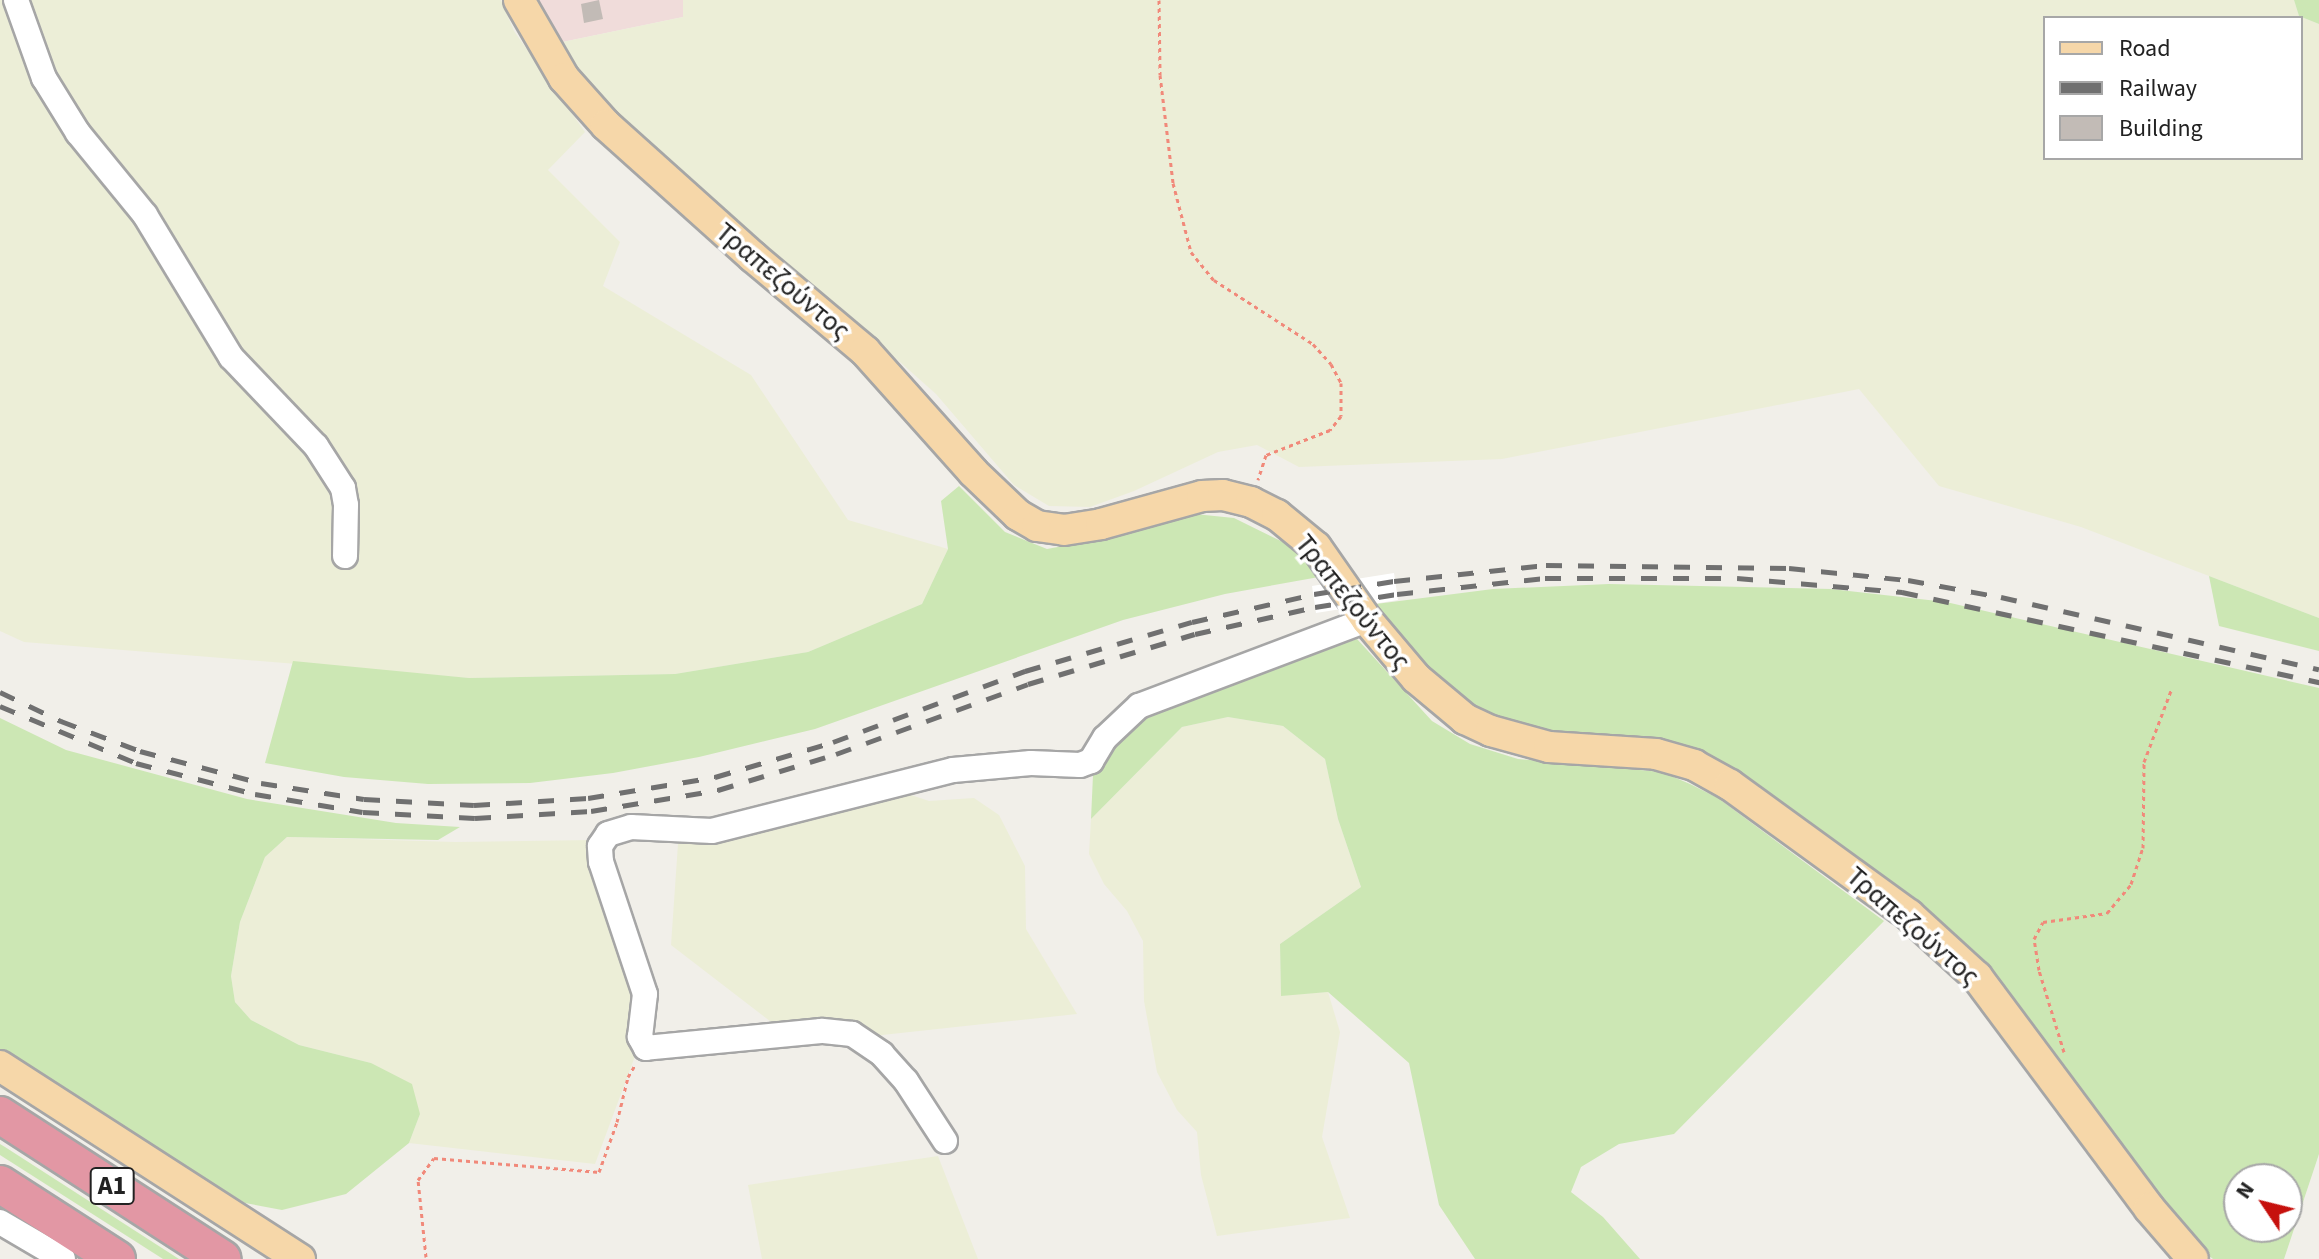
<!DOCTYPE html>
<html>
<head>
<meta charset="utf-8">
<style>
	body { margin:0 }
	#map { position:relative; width:2319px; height:1259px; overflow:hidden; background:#f1efe9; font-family:"Source Sans 3",sans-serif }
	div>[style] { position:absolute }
	.commercial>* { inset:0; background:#f0dcda }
	.farmland>* { inset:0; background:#eceed7 }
	.grass>* { inset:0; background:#cce7b4 }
	.pier>* { inset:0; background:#fff }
	.building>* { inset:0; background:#c2bbb6 }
	.path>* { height:3px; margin-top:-1.5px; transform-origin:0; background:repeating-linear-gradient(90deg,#f1897a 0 4px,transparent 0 8px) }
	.roads { filter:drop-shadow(2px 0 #a6a6a6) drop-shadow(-2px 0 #a6a6a6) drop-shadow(0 2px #a6a6a6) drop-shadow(0 -2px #a6a6a6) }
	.minor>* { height:24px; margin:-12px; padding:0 12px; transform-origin:12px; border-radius:12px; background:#fff }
	.major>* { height:30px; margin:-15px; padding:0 15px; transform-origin:15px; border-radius:15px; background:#f6d7a9 }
	.highway>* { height:36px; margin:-18px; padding:0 18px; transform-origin:18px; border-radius:18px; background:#e297a4 }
	.rail>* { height:5px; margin-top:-2.5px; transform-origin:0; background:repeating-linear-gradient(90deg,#707070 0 16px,transparent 0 32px) }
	span { translate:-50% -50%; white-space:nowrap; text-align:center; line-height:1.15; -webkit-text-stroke:7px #fff; paint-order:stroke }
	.shield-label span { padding:2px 6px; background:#fff; border:2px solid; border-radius:6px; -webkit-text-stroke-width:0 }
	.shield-label { font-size:26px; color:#222; font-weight:700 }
	.street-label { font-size:28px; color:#222 }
	.legend { position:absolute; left:2043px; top:16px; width:260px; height:144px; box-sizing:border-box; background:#fff; border:2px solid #a7a7a7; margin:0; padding:10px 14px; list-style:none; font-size:24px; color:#222 }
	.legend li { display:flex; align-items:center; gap:16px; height:40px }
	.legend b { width:40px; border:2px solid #a7a7a7 }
	.north { position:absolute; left:2223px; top:1163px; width:80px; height:80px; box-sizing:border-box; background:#fff; border:2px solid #a7a7a7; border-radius:50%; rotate:305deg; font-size:22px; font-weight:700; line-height:32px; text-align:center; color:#222 }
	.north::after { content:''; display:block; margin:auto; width:28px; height:36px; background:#c6110d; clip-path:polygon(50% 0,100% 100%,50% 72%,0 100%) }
</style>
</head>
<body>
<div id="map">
	<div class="commercial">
		<i style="clip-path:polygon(529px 0,683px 0,683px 17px,548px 45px)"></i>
	</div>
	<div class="farmland">
		<i style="clip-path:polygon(0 0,501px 0,514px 31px,585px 132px,548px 170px,620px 242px,603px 286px,751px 375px,848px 520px,948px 549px,922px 604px,808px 652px,675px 674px,469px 678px,24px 642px,0 631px)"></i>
		<i style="clip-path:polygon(evenodd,683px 0,2294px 0,2299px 16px,2319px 24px,2319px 618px,2081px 527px,1939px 486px,1859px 389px,1502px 459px,1299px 467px,1257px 445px,1218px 452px,1134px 491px,1090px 507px,1049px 506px,1014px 485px,936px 394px,846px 314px,654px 156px,548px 45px,683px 17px,683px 0,2045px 18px,2301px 18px,2301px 158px,2045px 158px,2045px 18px)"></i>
		<i style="clip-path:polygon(1228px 717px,1283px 726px,1325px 759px,1338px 819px,1361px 887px,1280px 944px,1281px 995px,1328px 992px,1340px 1032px,1322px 1137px,1350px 1218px,1217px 1236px,1201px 1175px,1197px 1132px,1177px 1110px,1157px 1072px,1144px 1001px,1143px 941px,1127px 911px,1104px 884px,1089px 854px,1091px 819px,1182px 727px)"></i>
		<i style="clip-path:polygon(905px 793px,929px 801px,974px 798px,999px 815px,1025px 866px,1026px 929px,1077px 1014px,873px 1036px,779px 1028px,671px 945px,678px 844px,719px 838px)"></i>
		<i style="clip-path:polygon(287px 837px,455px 842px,593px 840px,640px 993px,638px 1048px,595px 1164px,409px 1143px,420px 1114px,371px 1063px,299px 1045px,251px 1020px,235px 1002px,231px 976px,240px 922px,265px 857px)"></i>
		<i style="clip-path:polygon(938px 1156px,978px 1259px,762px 1259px,748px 1185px)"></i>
	</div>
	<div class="grass">
		<i style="clip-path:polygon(2294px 0,2319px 0,2319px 24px,2299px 16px)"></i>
		<i style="clip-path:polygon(959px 486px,1005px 532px,1047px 549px,1095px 540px,1185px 513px,1234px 518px,1293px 547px,1319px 577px,1225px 594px,1123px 620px,815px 729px,699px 757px,613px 773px,530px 783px,428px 784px,344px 777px,265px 763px,293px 661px,469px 678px,675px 674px,808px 652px,922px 604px,948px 549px,941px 501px)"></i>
		<i style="clip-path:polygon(2209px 576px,2319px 618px,2319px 651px,2219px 626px)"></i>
		<i style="clip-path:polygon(evenodd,1609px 584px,1831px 589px,1946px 602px,2319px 688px,2319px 1154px,2284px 1259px,2213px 1259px,2193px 1243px,2031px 1024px,1956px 939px,1733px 773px,1542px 739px,1447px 696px,1368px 605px,1493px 589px,1609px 584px,2239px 1179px,2287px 1179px,2287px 1227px,2239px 1227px,2239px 1179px)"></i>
		<i style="clip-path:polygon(1357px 639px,1432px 721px,1470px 744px,1518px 759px,1662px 772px,1690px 784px,1718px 798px,1884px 921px,1674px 1134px,1619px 1144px,1581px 1167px,1571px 1192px,1603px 1217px,1640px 1259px,1475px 1259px,1439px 1205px,1409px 1063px,1328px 992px,1281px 996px,1280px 944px,1361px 887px,1338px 819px,1325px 759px,1283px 726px,1228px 717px,1182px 727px,1091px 819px,1093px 775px,1140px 713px)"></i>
		<i style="clip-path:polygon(0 718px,66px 750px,247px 799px,396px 823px,460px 827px,438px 840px,287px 837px,265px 857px,240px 922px,231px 976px,235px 1002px,251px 1020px,299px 1045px,371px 1063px,412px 1084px,420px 1114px,409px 1143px,346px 1194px,282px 1210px,245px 1203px,0 1051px)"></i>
		<i style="clip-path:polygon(0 1144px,5px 1147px,179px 1259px,163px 1259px,0 1155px)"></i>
	</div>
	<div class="pier">
		<i style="clip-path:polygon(1394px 573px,1398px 600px,1316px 613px,1312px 586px)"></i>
	</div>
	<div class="building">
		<i style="clip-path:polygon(599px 0,603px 19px,584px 23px,581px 4px)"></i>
	</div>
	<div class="path">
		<i style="left:1159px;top:0;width:75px;rotate:89.2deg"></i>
		<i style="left:1160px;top:75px;width:109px;rotate:83.1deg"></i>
		<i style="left:1173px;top:183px;width:71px;rotate:75.4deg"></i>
		<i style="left:1191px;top:252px;width:36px;rotate:51deg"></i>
		<i style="left:1214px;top:280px;width:118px;rotate:32.9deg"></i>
		<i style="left:1313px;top:344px;width:27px;rotate:48deg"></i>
		<i style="left:1331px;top:364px;width:21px;rotate:62deg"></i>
		<i style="left:1341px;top:383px;width:33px;rotate:90deg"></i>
		<i style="left:1341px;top:416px;width:18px;rotate:128deg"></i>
		<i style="left:1330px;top:430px;width:69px;rotate:158.7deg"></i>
		<i style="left:1266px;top:455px;width:26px;rotate:108deg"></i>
		<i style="left:2064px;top:1052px;width:86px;rotate:-107deg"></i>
		<i style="left:2039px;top:970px;width:31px;rotate:-99deg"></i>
		<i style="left:2034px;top:939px;width:19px;rotate:-62deg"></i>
		<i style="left:2043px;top:922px;width:65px;rotate:-8deg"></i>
		<i style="left:2107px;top:913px;width:38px;rotate:-50deg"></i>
		<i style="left:2131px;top:884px;width:38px;rotate:-72deg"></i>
		<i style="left:2143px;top:848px;width:86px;rotate:-89.3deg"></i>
		<i style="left:2144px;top:762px;width:79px;rotate:-69.3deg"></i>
		<i style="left:426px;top:1257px;width:77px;rotate:-95.9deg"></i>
		<i style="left:418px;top:1180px;width:27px;rotate:-54deg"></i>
		<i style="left:434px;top:1158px;width:166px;rotate:4.8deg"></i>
		<i style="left:599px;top:1172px;width:53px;rotate:-70.2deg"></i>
		<i style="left:617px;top:1122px;width:46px;rotate:-76.3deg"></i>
		<i style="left:628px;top:1077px;width:14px;rotate:-60deg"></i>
	</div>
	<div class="roads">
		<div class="minor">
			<i style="left:16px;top:0;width:83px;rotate:70.3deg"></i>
			<i style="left:44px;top:78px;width:65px;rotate:58.3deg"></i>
			<i style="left:78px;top:133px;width:106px;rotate:50.7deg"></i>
			<i style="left:145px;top:215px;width:166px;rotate:58.8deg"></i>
			<i style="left:231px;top:357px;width:123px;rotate:46.3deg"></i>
			<i style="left:316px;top:446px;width:50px;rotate:57.3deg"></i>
			<i style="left:343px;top:488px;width:17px;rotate:80deg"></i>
			<i style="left:346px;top:505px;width:51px;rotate:91.1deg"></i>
			<i style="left:945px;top:1141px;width:72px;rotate:-123deg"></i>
			<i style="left:906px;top:1081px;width:36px;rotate:-132deg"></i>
			<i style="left:882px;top:1054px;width:36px;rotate:-146deg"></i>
			<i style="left:852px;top:1034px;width:31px;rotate:-174deg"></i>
			<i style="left:821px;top:1031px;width:176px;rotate:174.5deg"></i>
			<i style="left:646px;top:1048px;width:13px;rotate:-119deg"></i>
			<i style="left:640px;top:1037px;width:43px;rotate:-83.4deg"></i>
			<i style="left:645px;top:994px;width:139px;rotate:-108.4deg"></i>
			<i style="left:601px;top:862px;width:16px;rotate:-94deg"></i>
			<i style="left:600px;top:846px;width:14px;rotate:-56deg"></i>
			<i style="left:608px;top:834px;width:24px;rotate:-17deg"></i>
			<i style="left:631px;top:827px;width:81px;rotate:2.8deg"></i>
			<i style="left:712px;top:831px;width:249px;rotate:-14.2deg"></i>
			<i style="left:953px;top:770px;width:78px;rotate:-5.1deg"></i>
			<i style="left:1031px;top:763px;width:49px;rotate:2.3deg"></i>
			<i style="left:1080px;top:765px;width:12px;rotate:-20deg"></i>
			<i style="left:1091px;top:761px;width:27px;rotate:-59deg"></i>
			<i style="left:1105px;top:738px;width:47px;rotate:-43.3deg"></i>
			<i style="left:1139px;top:706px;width:244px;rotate:-20.7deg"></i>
			<i style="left:0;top:1222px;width:73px;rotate:30.4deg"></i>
		</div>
		<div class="major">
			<i style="left:519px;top:0;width:90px;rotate:60deg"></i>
			<i style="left:564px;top:78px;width:63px;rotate:48.2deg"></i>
			<i style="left:606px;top:125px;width:198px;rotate:41.9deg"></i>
			<i style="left:753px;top:257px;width:146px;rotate:40deg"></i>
			<i style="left:865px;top:351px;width:162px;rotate:48.2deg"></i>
			<i style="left:973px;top:472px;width:62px;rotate:43.7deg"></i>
			<i style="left:1018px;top:515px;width:22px;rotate:30deg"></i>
			<i style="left:1037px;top:526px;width:27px;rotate:8deg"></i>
			<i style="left:1064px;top:530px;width:37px;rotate:-9deg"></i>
			<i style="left:1101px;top:524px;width:105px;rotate:-15.5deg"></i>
			<i style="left:1202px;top:496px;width:21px;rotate:-3deg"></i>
			<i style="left:1223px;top:495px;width:29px;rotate:14deg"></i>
			<i style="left:1251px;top:502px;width:29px;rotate:27deg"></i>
			<i style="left:1277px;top:515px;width:50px;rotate:39.4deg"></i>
			<i style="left:1316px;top:547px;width:89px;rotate:55.1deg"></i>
			<i style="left:1367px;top:620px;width:76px;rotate:49.8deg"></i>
			<i style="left:1416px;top:678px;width:64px;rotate:39.9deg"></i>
			<i style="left:1465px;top:719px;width:29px;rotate:25deg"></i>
			<i style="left:1491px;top:731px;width:60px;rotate:15.4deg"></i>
			<i style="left:1549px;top:747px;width:107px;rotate:3.7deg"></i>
			<i style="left:1656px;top:754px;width:40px;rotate:16deg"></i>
			<i style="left:1694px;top:765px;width:41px;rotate:29.1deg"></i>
			<i style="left:1730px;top:785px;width:221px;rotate:36deg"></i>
			<i style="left:1909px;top:915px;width:92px;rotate:42.4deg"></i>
			<i style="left:1977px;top:977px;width:288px;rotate:53.3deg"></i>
			<i style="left:2149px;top:1208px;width:67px;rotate:49.2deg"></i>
			<i style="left:0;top:1066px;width:357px;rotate:32.8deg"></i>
		</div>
		<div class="highway">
			<i style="left:0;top:1115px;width:265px;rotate:32.9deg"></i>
			<i style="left:0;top:1184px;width:139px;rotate:32.7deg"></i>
		</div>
	</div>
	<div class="rail">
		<i style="left:0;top:692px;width:68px;rotate:25.4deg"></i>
		<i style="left:61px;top:721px;width:85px;rotate:20.8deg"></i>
		<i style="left:140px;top:751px;width:125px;rotate:14.8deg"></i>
		<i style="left:261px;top:783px;width:104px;rotate:8.8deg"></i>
		<i style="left:364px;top:799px;width:110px;rotate:3.1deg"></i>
		<i style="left:474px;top:805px;width:114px;rotate:-3.5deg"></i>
		<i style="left:588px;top:798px;width:129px;rotate:-9.4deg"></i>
		<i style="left:715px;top:777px;width:123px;rotate:-16.5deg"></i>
		<i style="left:833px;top:742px;width:205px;rotate:-20.3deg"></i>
		<i style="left:1025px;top:671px;width:174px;rotate:-16.4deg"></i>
		<i style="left:1192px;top:622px;width:125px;rotate:-12.9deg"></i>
		<i style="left:1314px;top:594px;width:81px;rotate:-9.2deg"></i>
		<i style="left:1394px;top:581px;width:153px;rotate:-6deg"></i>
		<i style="left:1546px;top:565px;width:243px;rotate:0.7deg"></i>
		<i style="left:1789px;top:568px;width:120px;rotate:5.8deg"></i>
		<i style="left:1908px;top:580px;width:95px;rotate:10.4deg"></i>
		<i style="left:2001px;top:597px;width:326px;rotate:12.8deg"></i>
		<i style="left:0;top:706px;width:147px;rotate:22.7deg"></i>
		<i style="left:136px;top:763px;width:123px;rotate:14.6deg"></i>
		<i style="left:255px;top:794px;width:109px;rotate:9.5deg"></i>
		<i style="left:363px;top:812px;width:112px;rotate:3.1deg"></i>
		<i style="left:475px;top:818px;width:116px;rotate:-3.5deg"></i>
		<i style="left:591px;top:811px;width:129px;rotate:-9.4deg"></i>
		<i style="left:718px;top:790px;width:123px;rotate:-17deg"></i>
		<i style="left:836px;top:754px;width:204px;rotate:-20deg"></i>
		<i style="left:1028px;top:684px;width:174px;rotate:-16.7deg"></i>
		<i style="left:1195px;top:634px;width:123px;rotate:-12.7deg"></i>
		<i style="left:1315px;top:607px;width:83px;rotate:-9deg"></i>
		<i style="left:1397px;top:594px;width:149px;rotate:-6.2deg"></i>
		<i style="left:1545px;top:578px;width:192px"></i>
		<i style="left:1737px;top:578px;width:166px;rotate:4.8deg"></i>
		<i style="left:1902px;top:592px;width:427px;rotate:12.2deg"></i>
	</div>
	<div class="shield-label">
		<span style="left:112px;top:1186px">Α1</span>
	</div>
	<div class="street-label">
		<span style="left:783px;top:281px;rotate:40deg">Τραπεζούντος</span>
		<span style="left:1353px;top:602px;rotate:51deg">Τραπεζούντος</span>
		<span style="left:1913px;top:926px;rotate:41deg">Τραπεζούντος</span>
	</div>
	<ul class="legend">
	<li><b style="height:10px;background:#f6d7a9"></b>Road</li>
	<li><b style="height:10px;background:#707070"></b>Railway</li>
	<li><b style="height:22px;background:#c2bbb6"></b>Building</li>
	</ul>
	<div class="north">N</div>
</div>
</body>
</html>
